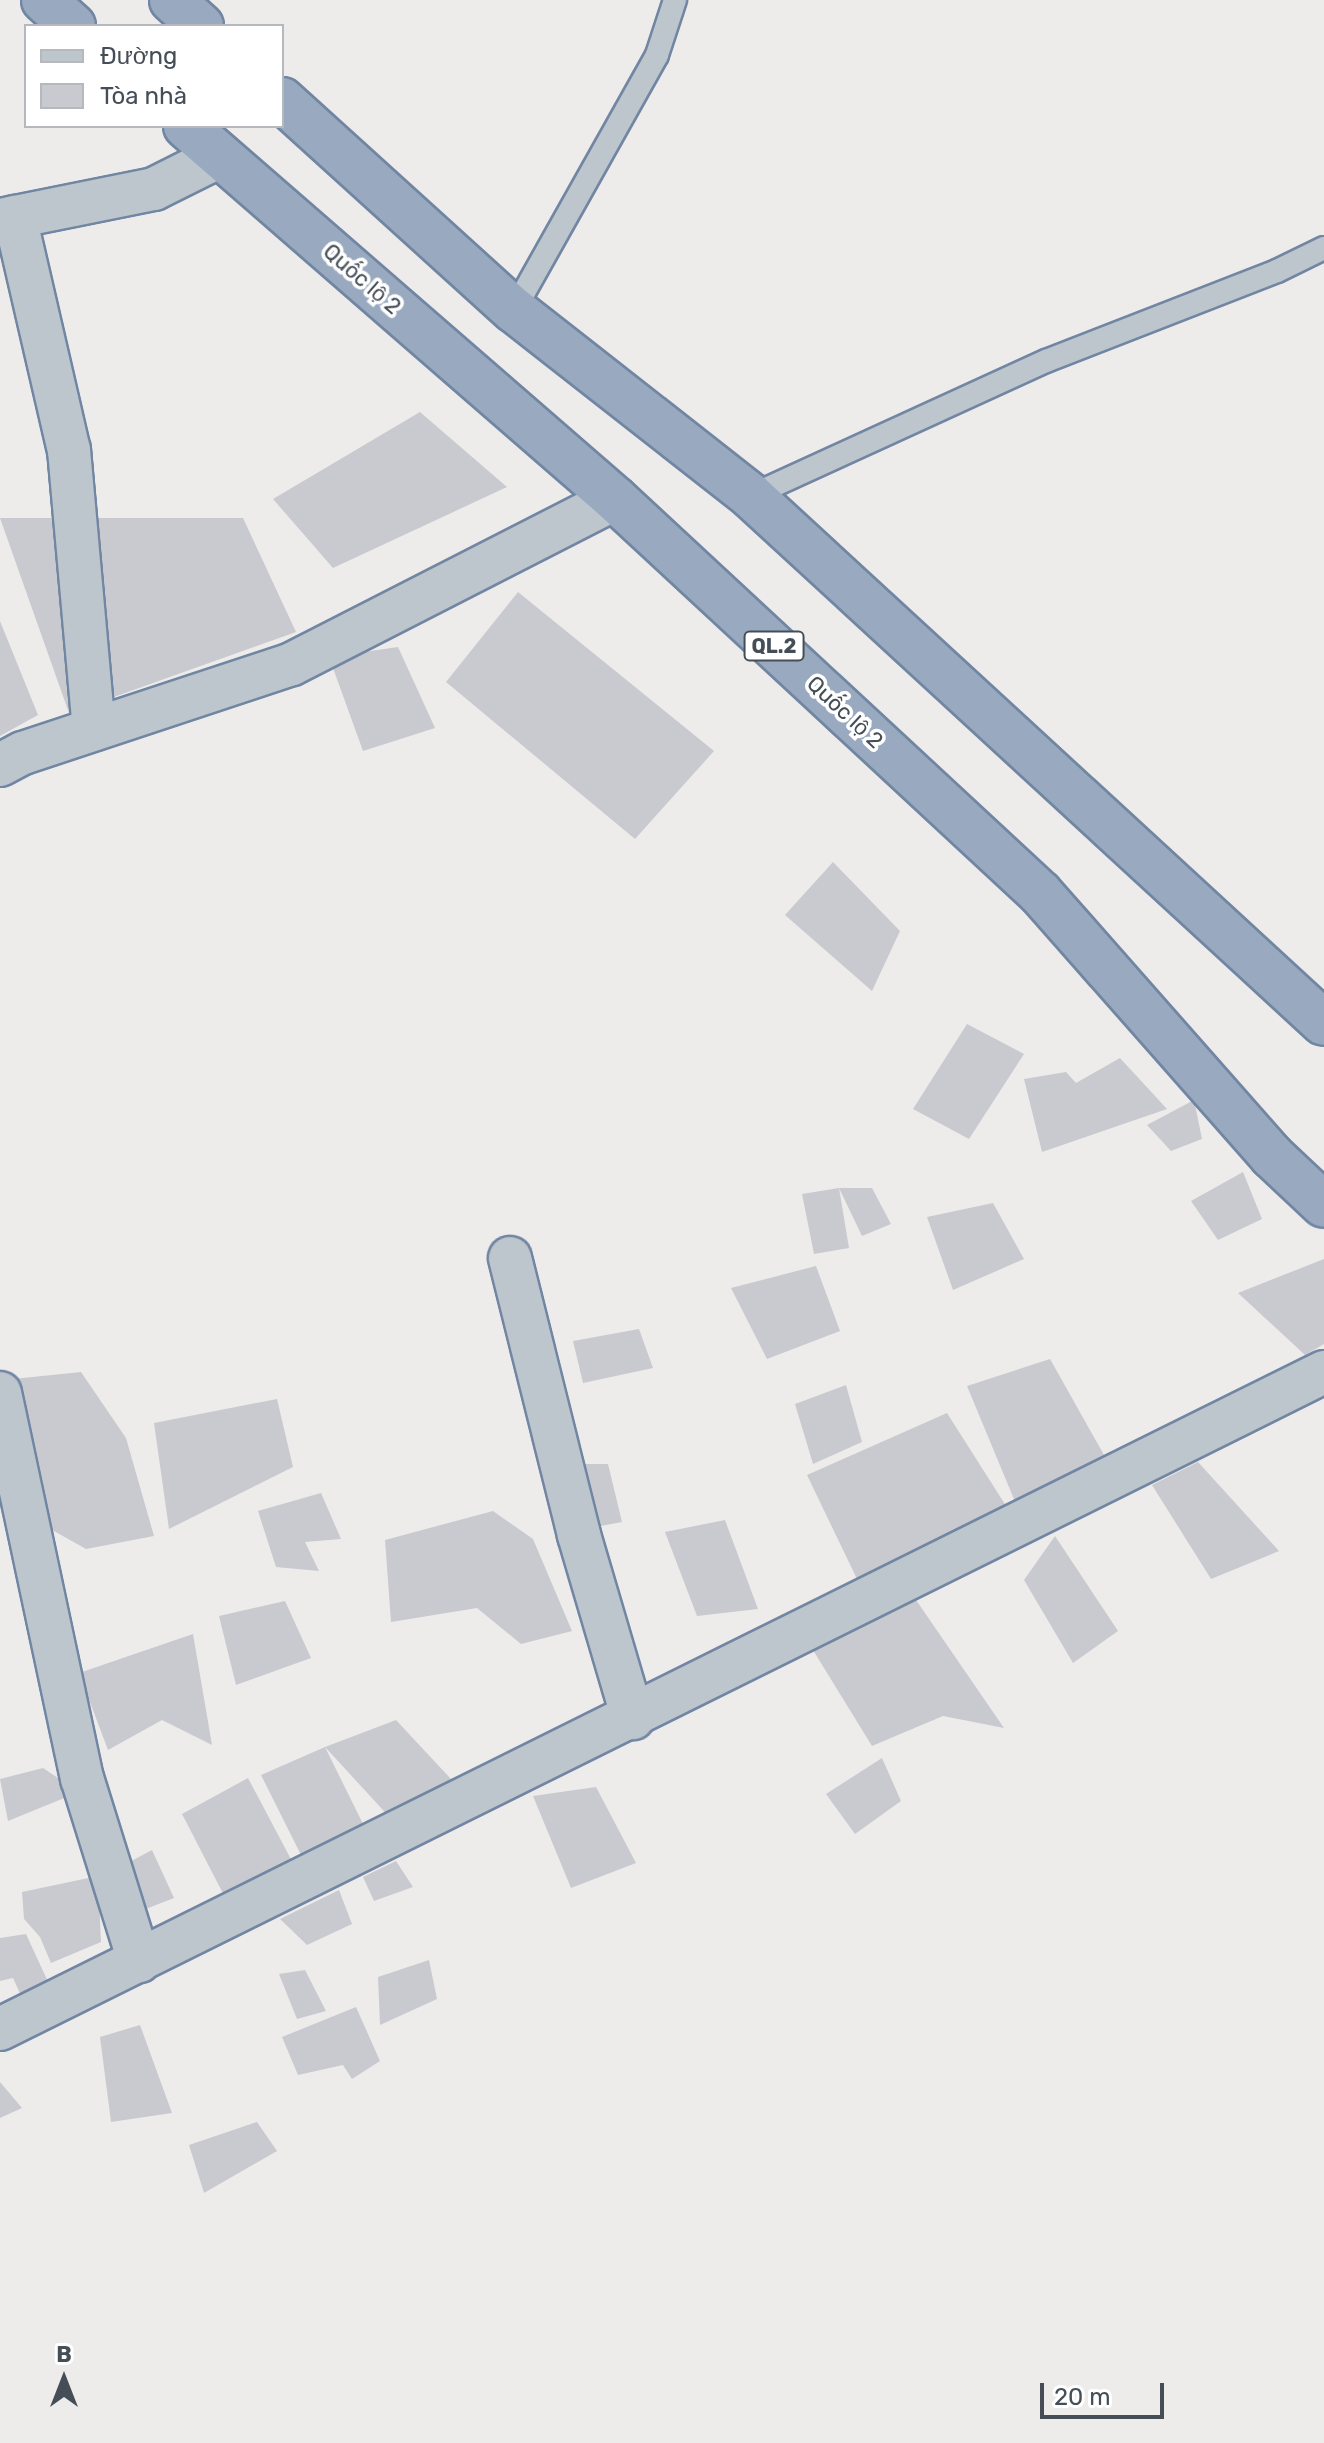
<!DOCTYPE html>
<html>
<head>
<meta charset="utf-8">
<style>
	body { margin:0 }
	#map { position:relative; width:1324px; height:2443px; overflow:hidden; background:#eeebeb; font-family:Rubik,sans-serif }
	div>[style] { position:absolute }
	.building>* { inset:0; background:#c8cad0 }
	.roads { filter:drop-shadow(2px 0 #7186a2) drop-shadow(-2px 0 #7186a2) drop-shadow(0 2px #7186a2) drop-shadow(0 -2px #7186a2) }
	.service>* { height:22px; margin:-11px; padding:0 11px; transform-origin:11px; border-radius:11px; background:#bdc5cd }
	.minor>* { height:42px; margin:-21px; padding:0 21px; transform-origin:21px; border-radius:21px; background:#bdc5cd }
	.trunk>* { height:44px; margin:-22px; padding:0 22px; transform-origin:22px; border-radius:22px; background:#99aac0 }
	span { translate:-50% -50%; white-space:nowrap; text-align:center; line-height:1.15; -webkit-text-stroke:7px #fff; paint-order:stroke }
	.shield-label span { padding:2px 6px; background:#fff; border:2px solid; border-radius:6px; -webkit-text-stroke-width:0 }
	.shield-label { font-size:20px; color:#454e57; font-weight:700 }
	.street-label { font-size:22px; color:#454e57 }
	.legend { position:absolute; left:24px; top:24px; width:260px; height:104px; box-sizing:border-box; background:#fff; border:2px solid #b5b8bc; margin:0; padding:10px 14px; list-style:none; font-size:24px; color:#454e57 }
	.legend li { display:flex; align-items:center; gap:16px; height:40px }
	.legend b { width:40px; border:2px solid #b5b8bc }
	.north { position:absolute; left:24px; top:2339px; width:80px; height:80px; -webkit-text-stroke:6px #fff; paint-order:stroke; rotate:0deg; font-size:22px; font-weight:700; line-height:32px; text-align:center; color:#454e57 }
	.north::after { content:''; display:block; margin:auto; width:28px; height:36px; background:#454e57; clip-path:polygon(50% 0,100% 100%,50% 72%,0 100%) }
	.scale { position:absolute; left:1040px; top:2383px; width:124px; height:36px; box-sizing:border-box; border:4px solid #454e57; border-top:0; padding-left:10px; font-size:24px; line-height:28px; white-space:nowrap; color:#454e57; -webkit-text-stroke:6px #fff; paint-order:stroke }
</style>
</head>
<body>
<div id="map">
	<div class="building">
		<i style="clip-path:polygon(420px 412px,507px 487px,333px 568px,273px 499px)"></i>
		<i style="clip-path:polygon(0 518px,243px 518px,296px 632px,69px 713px)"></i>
		<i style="clip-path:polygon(518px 592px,714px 751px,635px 839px,446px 682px)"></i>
		<i style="clip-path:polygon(0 621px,38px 715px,0 736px)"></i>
		<i style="clip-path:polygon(398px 647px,435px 728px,363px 751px,329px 657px)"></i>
		<i style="clip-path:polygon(833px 862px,900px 931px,872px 991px,785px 915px)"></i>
		<i style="clip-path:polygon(967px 1024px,1024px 1054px,969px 1139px,913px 1109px)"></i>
		<i style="clip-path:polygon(1120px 1058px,1167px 1109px,1042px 1152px,1024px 1079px,1066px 1072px,1076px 1083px)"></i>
		<i style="clip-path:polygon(1194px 1100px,1202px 1139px,1171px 1151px,1147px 1125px)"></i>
		<i style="clip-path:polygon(1243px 1172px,1262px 1219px,1218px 1240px,1191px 1201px)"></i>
		<i style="clip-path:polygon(839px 1188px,849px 1248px,814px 1254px,802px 1194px,839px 1188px,872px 1188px,891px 1224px,862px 1236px)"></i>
		<i style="clip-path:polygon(993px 1203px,1024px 1259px,953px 1290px,927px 1217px)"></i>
		<i style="clip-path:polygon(1324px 1259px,1324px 1344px,1305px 1355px,1238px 1293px)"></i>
		<i style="clip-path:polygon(816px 1266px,840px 1331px,767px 1359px,731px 1288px)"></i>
		<i style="clip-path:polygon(639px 1329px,653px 1368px,583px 1383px,573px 1341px)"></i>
		<i style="clip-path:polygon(1050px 1359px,1104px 1455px,1016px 1504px,967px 1386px)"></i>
		<i style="clip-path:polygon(81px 1372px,126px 1438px,154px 1536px,86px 1549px,29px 1517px,13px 1379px)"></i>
		<i style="clip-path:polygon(846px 1385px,862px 1442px,813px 1464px,795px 1404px)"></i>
		<i style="clip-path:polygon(277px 1399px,293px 1467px,169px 1529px,154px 1423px)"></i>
		<i style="clip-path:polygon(947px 1413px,1008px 1509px,857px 1579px,807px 1475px)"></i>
		<i style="clip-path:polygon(1198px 1462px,1279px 1551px,1211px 1579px,1152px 1485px)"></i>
		<i style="clip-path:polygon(573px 1464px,608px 1464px,622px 1522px,590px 1528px)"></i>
		<i style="clip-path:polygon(321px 1493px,341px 1539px,305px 1542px,319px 1571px,276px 1567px,258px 1511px)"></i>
		<i style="clip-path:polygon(493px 1511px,533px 1539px,572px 1631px,521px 1644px,477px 1608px,391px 1622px,385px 1540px)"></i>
		<i style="clip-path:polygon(725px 1520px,758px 1609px,697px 1616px,665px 1532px)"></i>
		<i style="clip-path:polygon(1055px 1536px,1118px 1631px,1073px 1663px,1024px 1580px)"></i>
		<i style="clip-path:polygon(914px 1597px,1004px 1728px,943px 1716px,872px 1746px,808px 1642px)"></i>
		<i style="clip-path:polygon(285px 1601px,311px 1658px,236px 1685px,219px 1616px)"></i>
		<i style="clip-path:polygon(193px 1634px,212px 1745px,162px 1720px,108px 1750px,79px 1673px)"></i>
		<i style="clip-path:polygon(396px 1720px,451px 1779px,394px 1822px,325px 1747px,365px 1828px,303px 1859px,261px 1775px,325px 1747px)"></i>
		<i style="clip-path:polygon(882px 1758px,901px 1801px,855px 1834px,826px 1794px)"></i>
		<i style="clip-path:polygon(43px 1768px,79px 1792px,8px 1821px,0 1779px)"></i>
		<i style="clip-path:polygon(248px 1778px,294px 1865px,229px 1905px,182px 1814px)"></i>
		<i style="clip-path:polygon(596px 1787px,636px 1863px,571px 1888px,533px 1796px)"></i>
		<i style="clip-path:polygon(152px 1850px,174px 1898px,143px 1910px,122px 1866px)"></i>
		<i style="clip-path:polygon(396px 1861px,413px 1887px,374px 1901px,363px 1877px)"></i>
		<i style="clip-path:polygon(98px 1876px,101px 1942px,51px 1963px,40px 1937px,24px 1919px,22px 1892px)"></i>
		<i style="clip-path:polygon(339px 1890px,352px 1924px,307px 1945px,280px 1919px)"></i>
		<i style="clip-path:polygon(26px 1934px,61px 2010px,34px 2024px,13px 1978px,0 1981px,0 1938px)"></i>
		<i style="clip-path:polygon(429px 1960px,437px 1999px,380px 2025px,378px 1977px)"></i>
		<i style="clip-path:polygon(305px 1970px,326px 2011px,297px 2019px,279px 1974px)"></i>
		<i style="clip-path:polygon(356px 2007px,380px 2061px,352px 2079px,343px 2065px,298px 2075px,282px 2037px)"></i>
		<i style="clip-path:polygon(140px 2025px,172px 2113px,111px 2122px,100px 2037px)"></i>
		<i style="clip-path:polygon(0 2082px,22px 2108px,0 2118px)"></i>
		<i style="clip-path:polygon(257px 2122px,277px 2151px,204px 2193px,189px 2145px)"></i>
	</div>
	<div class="roads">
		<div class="service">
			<i style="left:514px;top:310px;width:292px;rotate:-60.7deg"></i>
			<i style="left:657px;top:55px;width:58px;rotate:-71.9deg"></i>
			<i style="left:751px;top:496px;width:324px;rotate:-24.6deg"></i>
			<i style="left:1046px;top:361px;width:248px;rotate:-21.3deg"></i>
			<i style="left:1277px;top:271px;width:52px;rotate:-26.1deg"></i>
		</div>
		<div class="minor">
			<i style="left:15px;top:217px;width:239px;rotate:77deg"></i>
			<i style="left:69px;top:450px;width:280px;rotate:84.9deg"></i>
			<i style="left:0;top:220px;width:157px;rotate:-11.4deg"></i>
			<i style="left:154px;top:189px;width:74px;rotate:-26.6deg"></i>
			<i style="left:0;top:765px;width:26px;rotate:-28deg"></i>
			<i style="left:23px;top:753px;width:283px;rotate:-18.3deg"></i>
			<i style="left:292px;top:664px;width:363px;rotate:-27.1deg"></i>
			<i style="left:510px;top:1258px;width:285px;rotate:76deg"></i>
			<i style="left:579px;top:1535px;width:191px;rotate:73.6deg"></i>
			<i style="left:0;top:1393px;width:394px;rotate:78deg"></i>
			<i style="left:82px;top:1778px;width:192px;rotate:72.7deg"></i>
			<i style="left:0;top:2029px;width:1478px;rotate:-26.39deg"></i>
		</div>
		<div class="trunk">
			<i style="left:44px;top:0;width:39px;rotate:42deg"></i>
			<i style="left:172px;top:0;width:39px;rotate:42deg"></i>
			<i style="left:282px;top:100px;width:313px;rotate:42.2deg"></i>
			<i style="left:514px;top:310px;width:301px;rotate:38.1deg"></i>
			<i style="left:751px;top:496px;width:778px;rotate:42.61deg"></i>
			<i style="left:186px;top:126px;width:568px;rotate:41.01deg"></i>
			<i style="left:615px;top:499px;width:580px;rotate:42.83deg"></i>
			<i style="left:1040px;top:893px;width:351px;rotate:48.6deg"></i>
			<i style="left:1272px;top:1156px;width:71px;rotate:43.3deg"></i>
		</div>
	</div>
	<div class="shield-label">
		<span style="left:774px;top:646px">QL.2</span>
	</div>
	<div class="street-label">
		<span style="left:362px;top:279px;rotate:41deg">Quốc lộ 2</span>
		<span style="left:845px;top:712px;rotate:43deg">Quốc lộ 2</span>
	</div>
	<ul class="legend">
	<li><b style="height:10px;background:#bdc5cd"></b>Đường</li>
	<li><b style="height:22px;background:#c8cad0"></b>Tòa nhà</li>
	</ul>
	<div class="north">B</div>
	<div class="scale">20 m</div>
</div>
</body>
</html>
